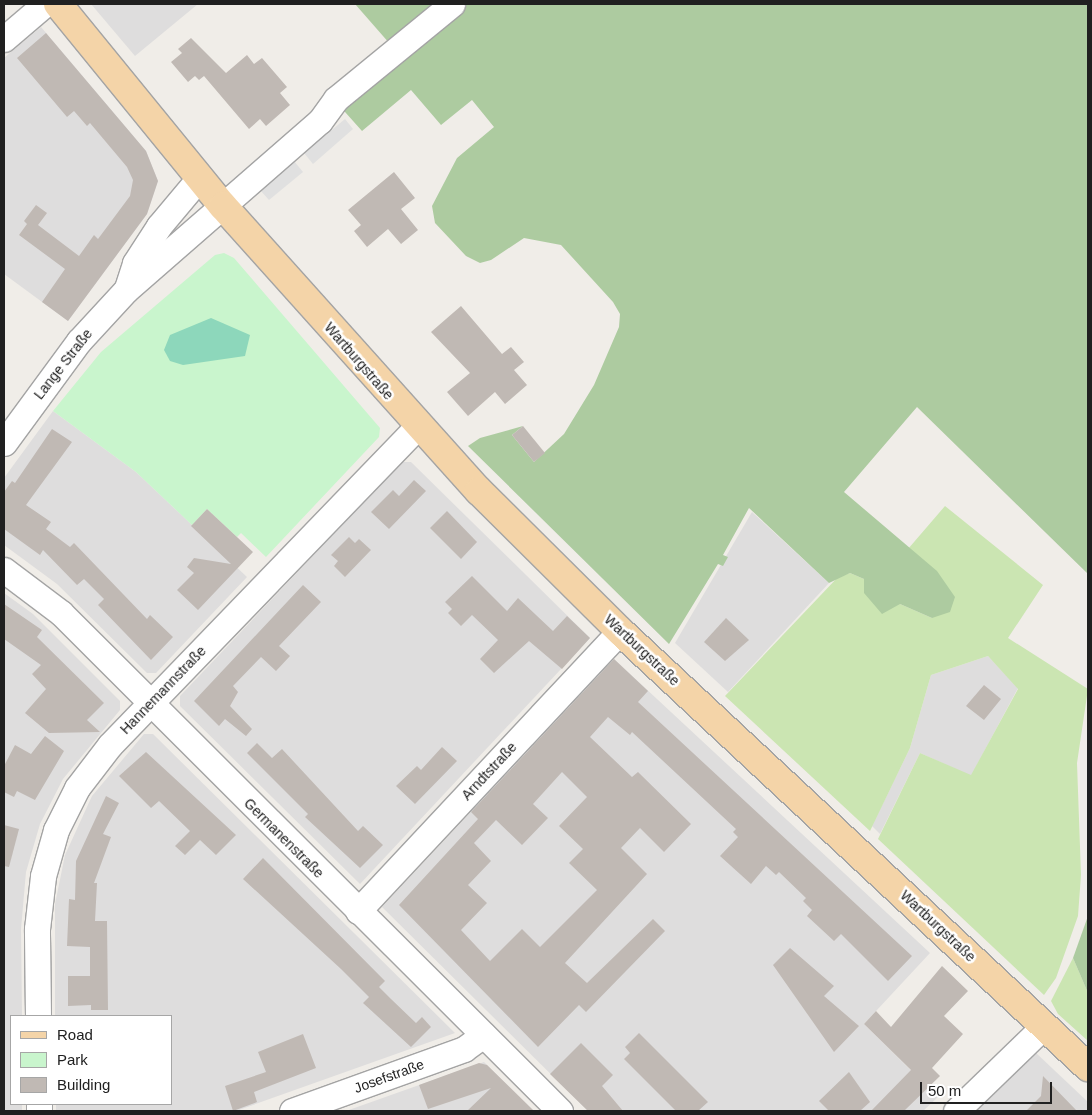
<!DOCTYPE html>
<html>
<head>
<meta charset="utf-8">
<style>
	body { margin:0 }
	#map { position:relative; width:1092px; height:1115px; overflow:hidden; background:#f0ede8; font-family:Arial,sans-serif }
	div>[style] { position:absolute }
	.residential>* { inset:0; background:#dedddd }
	.grass>* { inset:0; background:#cbe5b2 }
	.forest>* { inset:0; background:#adcba0 }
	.park>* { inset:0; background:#c9f5cd }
	.pitch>* { inset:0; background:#8dd7bb }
	.parking>* { inset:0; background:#e0e0e0 }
	.building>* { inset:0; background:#c0b9b4 }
	.roads { filter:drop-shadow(1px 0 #a4a4a4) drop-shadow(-1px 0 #a4a4a4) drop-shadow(0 1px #a4a4a4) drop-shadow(0 -1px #a4a4a4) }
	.minor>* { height:25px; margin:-12.5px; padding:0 12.5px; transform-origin:12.5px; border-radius:12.5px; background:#fff }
	.major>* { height:28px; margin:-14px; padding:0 14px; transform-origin:14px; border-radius:14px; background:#f4d4a8 }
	span { translate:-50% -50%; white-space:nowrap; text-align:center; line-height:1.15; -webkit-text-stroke:5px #fff; paint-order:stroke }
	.street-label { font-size:14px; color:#202020 }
	.frame { position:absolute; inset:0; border:5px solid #202020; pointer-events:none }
	.legend { position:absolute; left:10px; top:1015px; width:162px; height:90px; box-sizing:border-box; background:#fff; border:1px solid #a6a6a6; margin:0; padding:6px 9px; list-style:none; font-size:15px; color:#202020 }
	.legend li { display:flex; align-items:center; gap:10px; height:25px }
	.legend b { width:25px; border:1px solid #a6a6a6 }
	.scale { position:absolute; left:920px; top:1082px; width:132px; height:22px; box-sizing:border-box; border:2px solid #202020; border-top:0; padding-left:6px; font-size:15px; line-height:18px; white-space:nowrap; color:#202020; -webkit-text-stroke:4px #fff; paint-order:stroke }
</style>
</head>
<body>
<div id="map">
	<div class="residential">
		<i style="clip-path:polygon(91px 4px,198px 4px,135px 56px)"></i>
		<i style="clip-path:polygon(41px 27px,146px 151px,158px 181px,147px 214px,68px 321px,4px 274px,4px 58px)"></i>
		<i style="clip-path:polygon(53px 411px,136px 472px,247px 577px,156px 673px,147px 673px,57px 584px,4px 545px,4px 478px)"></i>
		<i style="clip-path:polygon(402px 462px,411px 462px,590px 638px,360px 884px,180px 706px,180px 696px)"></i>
		<i style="clip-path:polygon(752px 512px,829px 583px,728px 692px,675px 643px)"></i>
		<i style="clip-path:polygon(4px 593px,33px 614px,120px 701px,120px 710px,63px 779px,40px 824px,26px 872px,21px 929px,22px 1016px,11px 1016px,11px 1104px,22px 1104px,22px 1111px,4px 1111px)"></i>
		<i style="clip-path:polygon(988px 656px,1018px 688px,971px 776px,920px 753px,880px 834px,872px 826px,910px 748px,931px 675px)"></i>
		<i style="clip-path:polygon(614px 659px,930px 953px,864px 1024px,938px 1097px,923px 1111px,588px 1111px,382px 907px)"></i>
		<i style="clip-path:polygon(144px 734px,153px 734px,455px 1033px,236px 1111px,56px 1111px,56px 1104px,171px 1104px,171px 1016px,55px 1016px,55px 904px,65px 855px,92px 796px)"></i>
		<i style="clip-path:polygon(1035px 1052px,1088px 1102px,1088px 1111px,976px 1111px)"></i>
		<i style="clip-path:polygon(484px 1062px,534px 1111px,346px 1111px)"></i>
	</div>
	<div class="grass">
		<i style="clip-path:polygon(945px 506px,1043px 585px,1008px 638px,1088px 689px,1077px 763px,1081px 875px,1078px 916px,1056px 978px,1044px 995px,878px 839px,920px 753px,971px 775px,1018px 689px,988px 656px,931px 675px,910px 748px,870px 831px,725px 696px,838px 577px,850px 573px,864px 579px,900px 604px,932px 618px,936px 571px,908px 549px)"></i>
		<i style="clip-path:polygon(1073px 958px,1088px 993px,1088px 1041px,1058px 1014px,1051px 1001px)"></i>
	</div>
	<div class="forest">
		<i style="clip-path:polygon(355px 4px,438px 4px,390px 44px)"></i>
		<i style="clip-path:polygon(455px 4px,1088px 4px,1088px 574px,917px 407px,844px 492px,937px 571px,955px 597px,950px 612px,932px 618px,900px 604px,882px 614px,864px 593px,864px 579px,850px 573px,829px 583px,749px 508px,723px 555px,728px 557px,723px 566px,718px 564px,669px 644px,468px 446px,480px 438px,523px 426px,512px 435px,534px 462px,564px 434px,594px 385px,619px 327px,620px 314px,613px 302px,561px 245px,524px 238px,491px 260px,480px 263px,466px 256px,435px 223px,432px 206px,457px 158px,494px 127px,472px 100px,441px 125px,411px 90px,362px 131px,337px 103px)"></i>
		<i style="clip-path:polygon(1088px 916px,1088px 993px,1073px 958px)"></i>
	</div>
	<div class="park">
		<i style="clip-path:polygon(224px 253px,234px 258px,380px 428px,379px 437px,266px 557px,241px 533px,237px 537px,207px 509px,192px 525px,136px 472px,53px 411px,101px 352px,215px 255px)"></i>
	</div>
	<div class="pitch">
		<i style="clip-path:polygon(211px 318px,250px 335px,245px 356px,183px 365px,170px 361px,164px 350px,170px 335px)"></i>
	</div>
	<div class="parking">
		<i style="clip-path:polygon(345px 119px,353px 129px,313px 164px,304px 153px)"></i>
		<i style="clip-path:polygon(294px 161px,303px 172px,269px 200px,260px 190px)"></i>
	</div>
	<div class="building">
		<i style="clip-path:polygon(46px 33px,146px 151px,158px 181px,147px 214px,68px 321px,42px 302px,65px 269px,19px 235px,27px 224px,24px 221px,36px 205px,47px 213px,38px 225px,79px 256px,94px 235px,98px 239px,130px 196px,133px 180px,127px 167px,90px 123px,87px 126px,74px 111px,67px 117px,17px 58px)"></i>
		<i style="clip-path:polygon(191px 38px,226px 73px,247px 55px,254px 64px,262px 58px,287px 87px,280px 93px,290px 105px,266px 126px,260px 119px,249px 129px,204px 76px,199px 80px,195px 76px,188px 82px,171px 62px,182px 53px,178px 49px)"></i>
		<i style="clip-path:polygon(394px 172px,415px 198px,401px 209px,418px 230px,401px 244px,388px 229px,367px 247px,354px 231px,361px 225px,348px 210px)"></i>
		<i style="clip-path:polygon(461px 306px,502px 354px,511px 347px,524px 362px,514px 370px,527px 385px,505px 404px,495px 392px,468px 416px,447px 392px,470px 373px,431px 332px)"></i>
		<i style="clip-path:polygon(523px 426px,545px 453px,534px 462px,512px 435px)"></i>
		<i style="clip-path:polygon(52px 429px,72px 442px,26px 505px,51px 522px,46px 529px,70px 547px,74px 543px,147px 619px,150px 615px,173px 637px,151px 660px,98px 605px,104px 599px,84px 579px,77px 585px,43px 550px,40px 555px,4px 529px,4px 492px,12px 481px,15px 483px)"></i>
		<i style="clip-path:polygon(414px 480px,426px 491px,389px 529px,371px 512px,393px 490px,399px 496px)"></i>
		<i style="clip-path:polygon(207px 509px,253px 552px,198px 610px,177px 590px,194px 573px,187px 567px,194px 558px,231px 564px,191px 526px)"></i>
		<i style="clip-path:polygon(447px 511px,477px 542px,461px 559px,430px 528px)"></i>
		<i style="clip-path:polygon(349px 537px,355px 543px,359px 539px,371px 550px,345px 577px,334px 566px,338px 561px,331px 555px)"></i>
		<i style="clip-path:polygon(472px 576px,507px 611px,518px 598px,553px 631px,567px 616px,590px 638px,562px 669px,529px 641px,494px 673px,480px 659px,498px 640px,472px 615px,461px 626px,448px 613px,452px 609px,445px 602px)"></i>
		<i style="clip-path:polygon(303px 585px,321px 602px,279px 646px,290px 656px,276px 671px,261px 657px,233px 686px,238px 692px,230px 706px,252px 729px,246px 736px,225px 719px,219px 726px,194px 701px)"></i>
		<i style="clip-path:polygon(4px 604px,42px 630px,37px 637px,104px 703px,87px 720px,100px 732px,49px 733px,25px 713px,46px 689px,32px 674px,41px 665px,4px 639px)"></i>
		<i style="clip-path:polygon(726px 618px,749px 640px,725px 661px,704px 642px)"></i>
		<i style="clip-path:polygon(evenodd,614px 659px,648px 691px,638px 702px,912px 956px,888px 981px,841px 934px,834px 941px,807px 916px,812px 910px,803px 901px,806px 898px,779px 872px,776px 875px,766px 866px,751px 884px,720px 856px,738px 837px,733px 832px,736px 829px,632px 732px,630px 735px,608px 717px,590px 737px,632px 777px,638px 772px,691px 824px,664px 852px,640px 828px,621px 848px,647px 874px,565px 963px,587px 983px,653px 919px,665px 931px,586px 1012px,579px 1005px,538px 1047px,399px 905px,478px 819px,471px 812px,614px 659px,562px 772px,587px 797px,559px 826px,583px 849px,569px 863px,597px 890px,540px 947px,522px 929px,490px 961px,461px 930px,487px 903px,468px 885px,491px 861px,474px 843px,496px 820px,522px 845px,548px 818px,533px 804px,562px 772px)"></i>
		<i style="clip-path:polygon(984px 685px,1001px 699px,984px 720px,966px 706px)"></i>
		<i style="clip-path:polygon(45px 736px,64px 751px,35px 800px,17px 791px,14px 797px,4px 792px,4px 766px,15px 745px,31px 754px)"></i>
		<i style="clip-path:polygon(257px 743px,272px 758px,282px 749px,358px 831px,363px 826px,383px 845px,360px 868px,305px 817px,308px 814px,247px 753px)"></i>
		<i style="clip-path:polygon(442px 747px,457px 761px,415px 804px,396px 786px,417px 766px,421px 770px)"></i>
		<i style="clip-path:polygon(146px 752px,236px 835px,216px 855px,200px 840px,185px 855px,175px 846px,190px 831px,159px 801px,151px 808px,119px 776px)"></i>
		<i style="clip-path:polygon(106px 796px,119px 803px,103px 834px,111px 837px,94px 883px,97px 883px,95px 921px,107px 921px,108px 1010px,91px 1010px,91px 1005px,68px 1006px,68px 976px,90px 976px,90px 947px,67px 946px,69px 899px,75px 900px,76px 861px)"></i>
		<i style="clip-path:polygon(4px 825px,19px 829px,9px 867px,4px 866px)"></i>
		<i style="clip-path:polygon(263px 858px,385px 981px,379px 987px,391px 999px,416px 1023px,422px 1017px,431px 1027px,411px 1047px,363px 1003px,369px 997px,341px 969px,243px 879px)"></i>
		<i style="clip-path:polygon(790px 948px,834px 986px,824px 996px,859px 1026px,834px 1052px,773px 965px)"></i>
		<i style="clip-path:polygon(942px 966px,968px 991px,944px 1016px,963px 1034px,932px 1068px,940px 1076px,904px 1111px,871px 1111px,911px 1070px,864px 1024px,876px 1011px,891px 1027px)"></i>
		<i style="clip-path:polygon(639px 1033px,708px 1102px,698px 1111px,676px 1111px,624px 1059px,630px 1053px,625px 1047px)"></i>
		<i style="clip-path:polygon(303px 1034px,316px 1068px,254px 1092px,257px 1102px,233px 1111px,225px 1086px,266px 1072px,258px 1052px)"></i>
		<i style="clip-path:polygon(581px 1043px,613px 1075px,602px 1086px,623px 1111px,588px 1111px,550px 1074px)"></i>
		<i style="clip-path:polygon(479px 1063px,487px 1065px,534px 1111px,467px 1111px,491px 1088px,428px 1109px,419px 1085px)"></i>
		<i style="clip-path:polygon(849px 1072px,870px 1102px,860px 1111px,829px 1111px,819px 1101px)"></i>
		<i style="clip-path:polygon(1043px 1076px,1077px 1111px,1026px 1111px,1041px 1096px)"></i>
	</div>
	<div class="roads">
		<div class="minor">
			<i style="left:4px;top:39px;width:54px;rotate:-40.5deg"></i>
			<i style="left:128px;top:285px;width:23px;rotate:-72deg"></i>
			<i style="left:135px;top:263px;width:44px;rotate:-57deg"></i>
			<i style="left:159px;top:226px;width:64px;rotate:-50.1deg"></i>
			<i style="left:4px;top:443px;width:127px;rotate:-53.7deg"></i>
			<i style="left:79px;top:341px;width:69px;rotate:-47.3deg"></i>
			<i style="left:126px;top:290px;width:257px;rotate:-41.1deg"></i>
			<i style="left:320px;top:121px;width:27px;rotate:-54deg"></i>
			<i style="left:336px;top:99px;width:150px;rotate:-39.3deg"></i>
			<i style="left:4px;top:570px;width:71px;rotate:37deg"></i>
			<i style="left:61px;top:613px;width:705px;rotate:44.94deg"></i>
			<i style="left:358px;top:911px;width:383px;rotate:-46.9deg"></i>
			<i style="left:38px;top:1016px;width:87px;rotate:-90.7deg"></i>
			<i style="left:37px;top:929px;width:53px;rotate:-83.5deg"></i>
			<i style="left:43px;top:876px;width:48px;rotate:-74.2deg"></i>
			<i style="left:56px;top:830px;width:47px;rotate:-63.4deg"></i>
			<i style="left:77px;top:788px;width:54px;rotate:-52.5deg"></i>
			<i style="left:110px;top:745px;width:442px;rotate:-46deg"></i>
			<i style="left:39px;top:1104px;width:7px;rotate:90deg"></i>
			<i style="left:292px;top:1111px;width:183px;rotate:-19.8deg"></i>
			<i style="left:464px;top:1049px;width:24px;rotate:-36deg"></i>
			<i style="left:956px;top:1111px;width:122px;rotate:-44deg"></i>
		</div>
		<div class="major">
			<i style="left:58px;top:4px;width:261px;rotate:50.8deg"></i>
			<i style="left:223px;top:206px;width:383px;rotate:48.1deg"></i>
			<i style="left:479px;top:491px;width:199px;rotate:44.8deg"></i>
			<i style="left:620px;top:631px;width:640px;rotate:42.97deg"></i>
		</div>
	</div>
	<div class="street-label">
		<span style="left:359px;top:361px;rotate:49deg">Wartburgstraße</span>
		<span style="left:63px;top:364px;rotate:-52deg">Lange Straße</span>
		<span style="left:642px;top:650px;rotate:43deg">Wartburgstraße</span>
		<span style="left:163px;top:690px;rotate:-46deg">Hannemannstraße</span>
		<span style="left:489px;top:771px;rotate:-47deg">Arndtstraße</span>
		<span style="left:284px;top:838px;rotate:45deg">Germanenstraße</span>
		<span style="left:938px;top:926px;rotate:43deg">Wartburgstraße</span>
		<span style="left:389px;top:1076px;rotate:-20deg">Josefstraße</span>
	</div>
	<div class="frame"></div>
	<ul class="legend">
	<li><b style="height:6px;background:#f4d4a8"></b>Road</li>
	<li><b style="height:14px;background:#c9f5cd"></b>Park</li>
	<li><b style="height:14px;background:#c0b9b4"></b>Building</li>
	</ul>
	<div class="scale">50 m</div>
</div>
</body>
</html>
